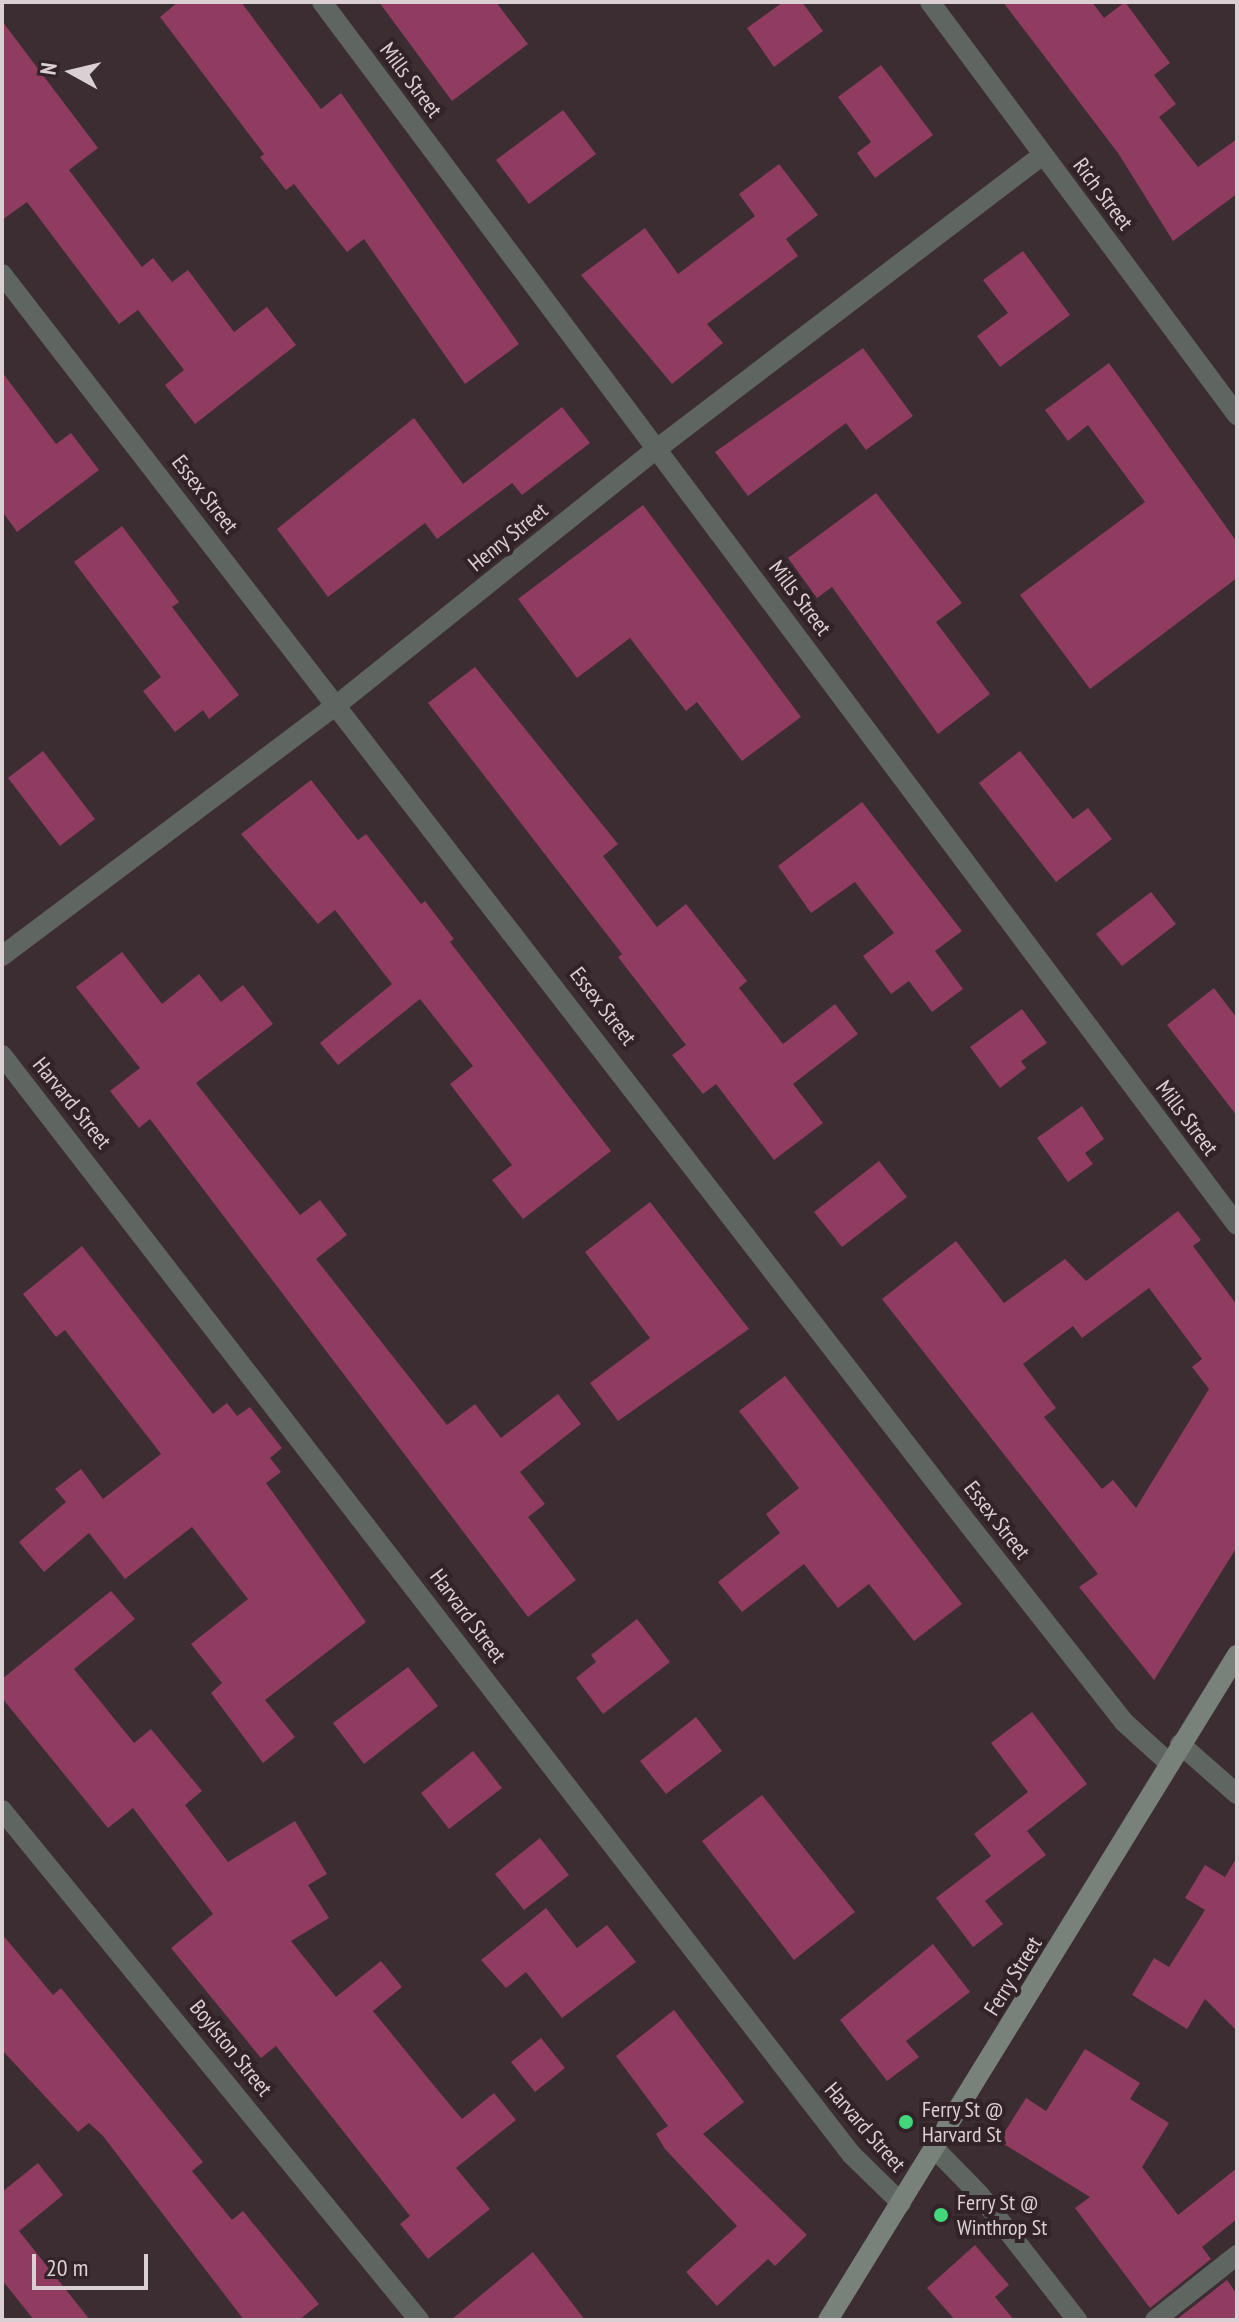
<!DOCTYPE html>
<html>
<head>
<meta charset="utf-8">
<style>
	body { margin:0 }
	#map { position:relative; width:1239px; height:2322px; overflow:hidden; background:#3b2d32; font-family:"PT Sans Narrow",sans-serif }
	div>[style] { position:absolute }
	.building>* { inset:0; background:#903b60 }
	.minor>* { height:20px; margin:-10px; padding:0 10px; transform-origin:10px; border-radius:10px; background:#5f6560 }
	.tertiary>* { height:20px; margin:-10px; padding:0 10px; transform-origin:10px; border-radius:10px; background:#5f6560 }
	.secondary>* { height:20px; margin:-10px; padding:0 10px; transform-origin:10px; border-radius:10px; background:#78817a }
	.dots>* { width:22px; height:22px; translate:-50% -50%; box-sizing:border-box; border:4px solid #312328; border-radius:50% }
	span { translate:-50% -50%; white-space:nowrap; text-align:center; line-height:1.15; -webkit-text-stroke:8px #312328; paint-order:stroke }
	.street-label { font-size:22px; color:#dad0d3 }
	.poi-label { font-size:22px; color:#dad0d3 }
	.left { translate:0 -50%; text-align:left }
	.frame { position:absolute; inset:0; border:4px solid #dad0d3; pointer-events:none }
	.north { position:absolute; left:32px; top:32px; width:80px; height:80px; -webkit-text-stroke:6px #312328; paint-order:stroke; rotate:278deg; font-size:22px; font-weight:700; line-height:32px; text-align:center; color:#dad0d3 }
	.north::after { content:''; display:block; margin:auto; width:28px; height:36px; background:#dad0d3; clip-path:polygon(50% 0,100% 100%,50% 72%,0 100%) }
	.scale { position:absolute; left:32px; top:2254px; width:116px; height:36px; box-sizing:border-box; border:4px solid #dad0d3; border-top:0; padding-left:10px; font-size:24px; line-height:28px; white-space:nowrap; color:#dad0d3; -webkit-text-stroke:6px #312328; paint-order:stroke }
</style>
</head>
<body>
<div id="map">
	<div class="building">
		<i style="clip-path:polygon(178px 2px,241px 2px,321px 109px,341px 93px,519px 344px,465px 384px,364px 239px,347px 252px,294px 184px,286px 190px,260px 157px,264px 154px,160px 17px)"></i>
		<i style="clip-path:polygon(379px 2px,496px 2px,528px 44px,452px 101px)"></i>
		<i style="clip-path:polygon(783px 2px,802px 2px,823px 31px,774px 67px,747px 28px)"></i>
		<i style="clip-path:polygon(1003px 2px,1092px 2px,1104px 18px,1125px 2px,1170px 63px,1154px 75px,1176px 104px,1159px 117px,1198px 167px,1237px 139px,1237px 194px,1173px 241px,1118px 153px)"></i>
		<i style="clip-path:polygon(2px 21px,98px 148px,69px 170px,142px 267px,153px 258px,172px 282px,188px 270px,234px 332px,267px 307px,296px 345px,195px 424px,165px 385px,184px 370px,138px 310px,119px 324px,27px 202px,2px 220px)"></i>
		<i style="clip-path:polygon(881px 65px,933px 135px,875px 178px,857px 153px,871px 142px,838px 97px)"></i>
		<i style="clip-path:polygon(563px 110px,596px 154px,529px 204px,496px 160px)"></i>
		<i style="clip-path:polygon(779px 164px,818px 215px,786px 239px,798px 256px,707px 324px,723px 343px,672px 384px,581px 275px,645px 228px,678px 274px,755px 216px,739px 194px)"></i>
		<i style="clip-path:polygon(1023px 251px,1070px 315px,1000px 367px,977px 336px,1008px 313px,983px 280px)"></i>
		<i style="clip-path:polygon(863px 348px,913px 416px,866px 450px,846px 423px,748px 496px,715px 452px)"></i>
		<i style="clip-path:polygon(1109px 363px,1237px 542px,1237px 578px,1090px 689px,1020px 595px,1145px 502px,1088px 425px,1068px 441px,1045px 410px)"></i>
		<i style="clip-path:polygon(2px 372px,56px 444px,71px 433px,99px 470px,17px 532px,2px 511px)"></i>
		<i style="clip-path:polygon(562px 407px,590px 443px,522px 495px,512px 483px,437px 539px,425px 523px,328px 597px,277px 529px,414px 418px,463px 484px)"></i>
		<i style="clip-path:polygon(876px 493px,962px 603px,936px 622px,990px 694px,938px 734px,832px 587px,817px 598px,788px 558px)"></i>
		<i style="clip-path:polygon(643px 505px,801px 717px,742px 761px,697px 702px,686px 711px,630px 638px,577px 678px,518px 599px)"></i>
		<i style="clip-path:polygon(122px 526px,179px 602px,172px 607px,239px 695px,209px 719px,203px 710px,175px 732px,143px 691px,161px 677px,74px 562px)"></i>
		<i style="clip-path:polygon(475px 667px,618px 844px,603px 856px,657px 927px,686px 904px,747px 981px,739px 988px,783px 1044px,835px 1004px,858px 1034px,793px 1084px,823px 1123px,774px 1160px,716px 1084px,703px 1094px,672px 1055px,686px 1045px,618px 957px,622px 954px,428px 703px)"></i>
		<i style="clip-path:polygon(43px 751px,95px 819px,60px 846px,8px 778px)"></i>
		<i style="clip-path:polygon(1020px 751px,1073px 819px,1088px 808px,1112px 839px,1056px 882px,979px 783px)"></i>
		<i style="clip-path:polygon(311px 780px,358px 840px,366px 834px,421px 904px,425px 901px,454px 939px,450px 942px,611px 1151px,523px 1219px,492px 1180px,512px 1165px,450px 1084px,473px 1066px,420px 999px,338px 1065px,320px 1043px,392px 984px,335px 910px,318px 924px,241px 834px)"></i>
		<i style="clip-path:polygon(862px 802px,962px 931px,935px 951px,963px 989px,932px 1012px,909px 981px,891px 994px,863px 956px,894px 933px,855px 882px,811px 913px,778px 866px)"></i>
		<i style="clip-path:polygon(1151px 892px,1176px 924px,1122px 966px,1096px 934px)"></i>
		<i style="clip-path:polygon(122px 952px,162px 1004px,199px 974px,221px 1002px,243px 985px,273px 1024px,196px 1083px,300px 1215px,320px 1200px,347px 1235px,316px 1259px,447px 1425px,475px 1404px,501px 1438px,558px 1394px,581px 1424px,520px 1472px,545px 1504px,528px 1517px,576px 1580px,528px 1617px,150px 1119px,139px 1128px,110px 1091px,140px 1068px,76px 987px)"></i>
		<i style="clip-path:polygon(1214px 988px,1237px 1018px,1237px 1116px,1167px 1025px)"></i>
		<i style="clip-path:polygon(1022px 1009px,1047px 1043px,1021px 1061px,1026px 1068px,1000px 1088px,970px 1047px)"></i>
		<i style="clip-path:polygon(1082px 1106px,1104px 1139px,1085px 1153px,1093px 1164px,1068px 1182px,1037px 1138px)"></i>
		<i style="clip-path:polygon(879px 1161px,907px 1197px,842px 1247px,814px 1212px)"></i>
		<i style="clip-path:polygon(650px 1202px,749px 1329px,618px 1421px,590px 1383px,650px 1338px,585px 1252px)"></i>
		<i style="clip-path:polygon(evenodd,1178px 1211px,1201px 1240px,1193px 1246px,1237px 1305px,1237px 1547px,1154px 1680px,1079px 1587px,1098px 1574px,882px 1299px,956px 1241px,1004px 1303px,1065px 1259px,1086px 1281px,1178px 1211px,1149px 1288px,1202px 1359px,1192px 1367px,1209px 1389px,1136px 1508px,1113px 1480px,1102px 1489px,1044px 1417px,1056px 1408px,1023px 1364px,1073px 1326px,1082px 1338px,1149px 1288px)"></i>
		<i style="clip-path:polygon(82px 1246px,213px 1414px,227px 1403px,237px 1416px,250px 1407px,282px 1448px,270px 1458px,281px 1472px,266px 1483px,366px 1622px,265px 1700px,295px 1737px,263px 1763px,211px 1693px,222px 1683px,191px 1644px,248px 1599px,192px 1527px,125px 1579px,89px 1533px,44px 1572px,19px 1542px,66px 1502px,55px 1489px,81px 1469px,103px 1499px,161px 1454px,65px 1330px,56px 1337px,23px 1294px)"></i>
		<i style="clip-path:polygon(785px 1376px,962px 1604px,914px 1641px,869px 1584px,838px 1608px,804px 1564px,742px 1612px,718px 1582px,780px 1533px,766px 1514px,799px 1488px,739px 1411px)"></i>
		<i style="clip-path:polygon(111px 1591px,135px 1619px,74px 1669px,134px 1743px,151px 1729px,202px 1791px,185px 1805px,228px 1862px,295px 1821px,327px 1874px,308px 1885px,329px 1918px,291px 1941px,336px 1997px,381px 1961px,402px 1987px,373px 2011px,436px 2088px,462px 2119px,494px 2093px,516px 2120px,456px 2168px,490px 2209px,428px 2259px,400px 2224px,410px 2216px,276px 2046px,261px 2058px,171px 1948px,213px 1914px,133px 1808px,108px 1828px,2px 1698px,2px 1679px)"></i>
		<i style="clip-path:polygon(637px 1619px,670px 1662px,603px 1714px,576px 1678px,596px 1662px,591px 1655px)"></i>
		<i style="clip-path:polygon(408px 1667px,438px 1706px,364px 1764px,333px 1723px)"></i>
		<i style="clip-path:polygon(1032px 1712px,1087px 1784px,1027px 1831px,1046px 1855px,985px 1901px,1003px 1924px,973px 1947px,936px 1898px,991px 1856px,974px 1834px,1028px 1792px,991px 1743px)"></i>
		<i style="clip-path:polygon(696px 1717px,722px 1751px,666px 1794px,640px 1761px)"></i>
		<i style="clip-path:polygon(473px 1751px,502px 1788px,449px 1829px,421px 1793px)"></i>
		<i style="clip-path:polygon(762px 1795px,855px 1912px,794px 1960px,702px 1841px)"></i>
		<i style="clip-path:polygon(540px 1838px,569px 1875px,524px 1910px,495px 1874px)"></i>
		<i style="clip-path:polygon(1237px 1857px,1237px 2031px,1205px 1999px,1187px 2029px,1132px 1995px,1154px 1958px,1169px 1967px,1205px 1910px,1185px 1898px,1205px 1865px,1225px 1877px)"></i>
		<i style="clip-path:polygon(546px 1908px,577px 1948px,607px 1925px,636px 1962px,562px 2018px,526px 1972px,506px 1988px,481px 1960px)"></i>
		<i style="clip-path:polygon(2px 1934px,53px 1995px,61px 1988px,203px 2162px,192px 2171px,232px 2220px,243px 2211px,319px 2304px,299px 2320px,244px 2320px,103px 2136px,89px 2123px,78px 2132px,2px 2050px)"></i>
		<i style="clip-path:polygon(933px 1944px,970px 1992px,906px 2041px,919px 2057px,887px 2081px,840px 2020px)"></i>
		<i style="clip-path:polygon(674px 2010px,744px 2102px,703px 2134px,807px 2235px,775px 2266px,768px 2259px,717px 2306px,686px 2272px,737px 2226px,665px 2149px,656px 2134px,668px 2126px,616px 2056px)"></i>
		<i style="clip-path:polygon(541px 2038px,565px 2068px,535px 2092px,511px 2062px)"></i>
		<i style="clip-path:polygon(1085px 2049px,1140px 2083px,1130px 2099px,1169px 2123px,1142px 2167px,1178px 2215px,1237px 2168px,1237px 2219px,1202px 2247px,1211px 2259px,1150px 2308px,1075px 2208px,1090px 2197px,999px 2141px,1026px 2098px,1046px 2111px)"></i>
		<i style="clip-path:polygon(38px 2163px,63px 2195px,19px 2231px,90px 2320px,34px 2320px,2px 2280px,2px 2192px)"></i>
		<i style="clip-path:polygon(975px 2245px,1009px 2285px,995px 2297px,1014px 2320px,955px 2320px,927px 2288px)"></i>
		<i style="clip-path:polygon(533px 2252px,585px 2320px,451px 2320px)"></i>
		<i style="clip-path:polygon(1227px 2280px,1237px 2294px,1237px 2320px,1176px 2320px)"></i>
	</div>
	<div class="minor">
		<i style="left:322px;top:2px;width:1527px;rotate:53.2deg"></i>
		<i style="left:2px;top:274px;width:1581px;rotate:52.3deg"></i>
		<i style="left:969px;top:1525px;width:251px;rotate:51.8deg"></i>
		<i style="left:1124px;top:1722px;width:61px;rotate:42.3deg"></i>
		<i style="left:2px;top:956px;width:420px;rotate:-36.9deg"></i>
		<i style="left:338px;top:704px;width:410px;rotate:-38.7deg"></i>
		<i style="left:658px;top:448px;width:484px;rotate:-37.3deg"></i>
		<i style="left:2px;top:1055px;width:1389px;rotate:52.31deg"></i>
		<i style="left:851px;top:2154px;width:70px;rotate:44.4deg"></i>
		<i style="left:1180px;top:1744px;width:76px;rotate:41.3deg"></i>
		<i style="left:2px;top:1810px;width:659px;rotate:50.73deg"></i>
		<i style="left:934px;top:2148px;width:64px;rotate:45.6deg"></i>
		<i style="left:979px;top:2194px;width:160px;rotate:52.1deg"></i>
		<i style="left:1155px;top:2320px;width:105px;rotate:-38.4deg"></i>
	</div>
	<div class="tertiary">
		<i style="left:930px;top:2px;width:515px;rotate:53.38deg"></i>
	</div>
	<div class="secondary">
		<i style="left:828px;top:2320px;width:781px;rotate:-58.41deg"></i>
	</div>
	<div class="dots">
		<i style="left:906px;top:2122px;background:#42d77b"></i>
		<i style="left:941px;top:2215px;background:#42d77b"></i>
	</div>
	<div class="street-label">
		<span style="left:411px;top:80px;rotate:53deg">Mills Street</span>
		<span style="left:1103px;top:194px;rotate:53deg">Rich Street</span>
		<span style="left:205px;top:494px;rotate:52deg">Essex Street</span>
		<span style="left:508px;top:537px;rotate:-39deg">Henry Street</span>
		<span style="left:800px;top:598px;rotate:53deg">Mills Street</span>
		<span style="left:603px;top:1006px;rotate:52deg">Essex Street</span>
		<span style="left:72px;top:1103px;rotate:51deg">Harvard Street</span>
		<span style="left:1187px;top:1118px;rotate:53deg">Mills Street</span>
		<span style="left:997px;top:1520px;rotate:52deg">Essex Street</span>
		<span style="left:468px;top:1616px;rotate:53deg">Harvard Street</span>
		<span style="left:1013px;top:1976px;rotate:-58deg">Ferry Street</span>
		<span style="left:231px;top:2048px;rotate:51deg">Boylston Street</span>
		<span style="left:865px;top:2127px;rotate:49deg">Harvard Street</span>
	</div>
	<div class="poi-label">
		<span class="left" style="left:922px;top:2122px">Ferry St @<br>Harvard St</span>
		<span class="left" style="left:957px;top:2215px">Ferry St @<br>Winthrop St</span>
	</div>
	<div class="frame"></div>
	<div class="north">N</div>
	<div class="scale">20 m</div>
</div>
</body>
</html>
